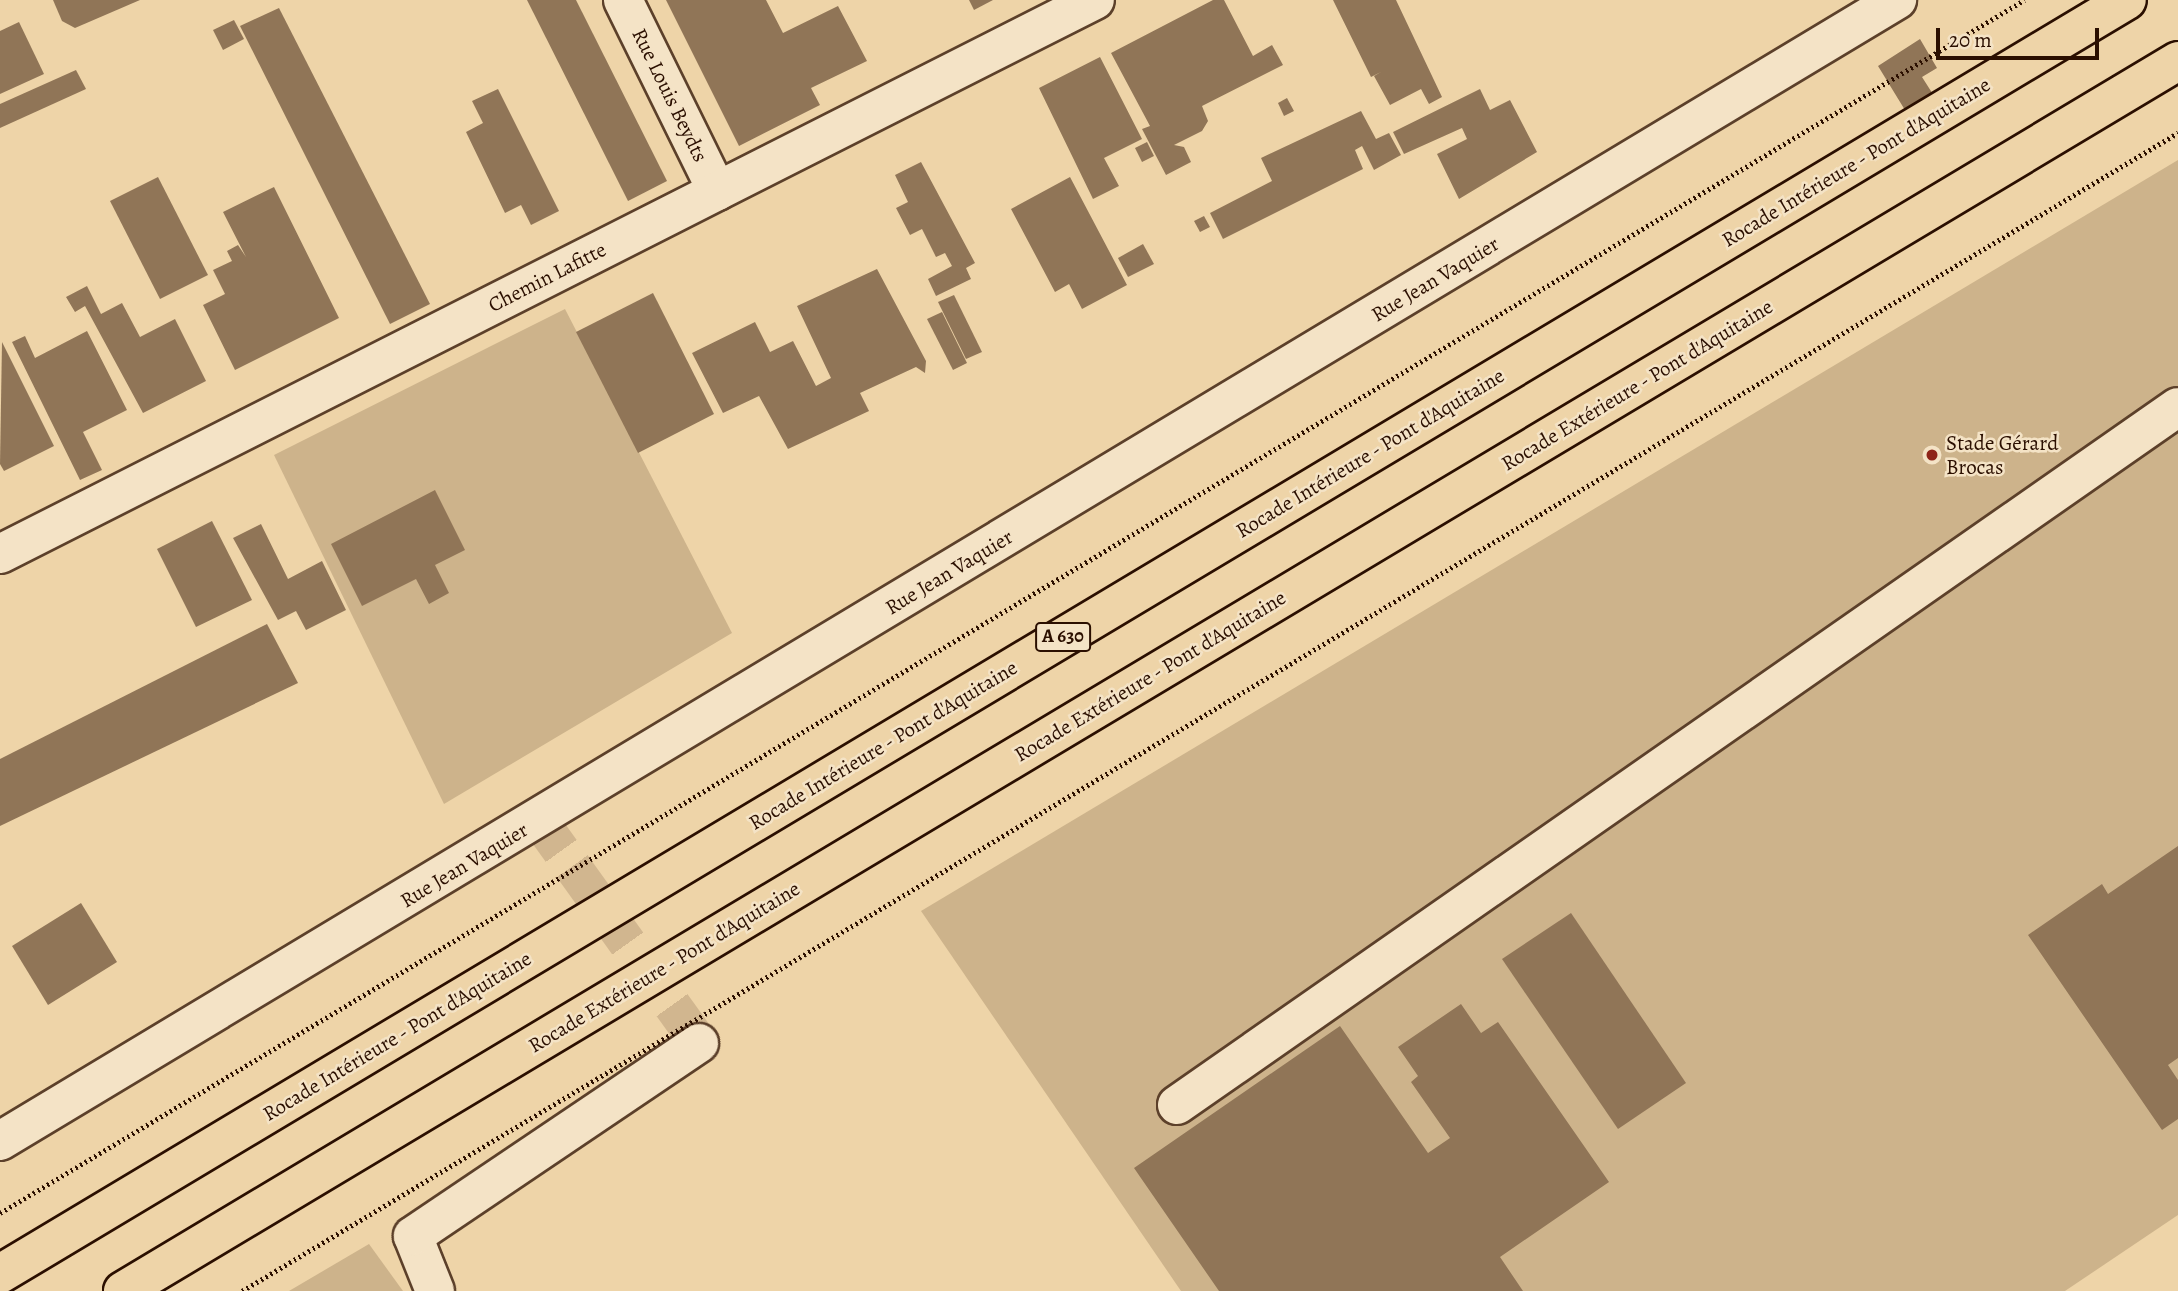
<!DOCTYPE html>
<html>
<head>
<meta charset="utf-8">
<style>
	body { margin:0 }
	#map { position:relative; width:2178px; height:1291px; overflow:hidden; background:#eed4a8; font-family:Alegreya,serif }
	div>[style] { position:absolute }
	.green>* { inset:0; background:#cdb38b }
	.building>* { inset:0; background:#907557 }
	.minor-tunnel>* { height:38px; margin-top:-19px; transform-origin:0; background:repeating-linear-gradient(90deg,#d1b68f 0 38px,transparent 0 57px) }
	.roads { filter:drop-shadow(2px 0 #5c402a) drop-shadow(-2px 0 #5c402a) drop-shadow(0 2px #5c402a) drop-shadow(0 -2px #5c402a) }
	.minor>* { height:38px; margin:-19px; padding:0 19px; transform-origin:19px; border-radius:19px; background:#f4e3c6 }
	.path-bridge>* { height:4.5px; margin-top:-2.25px; transform-origin:0; background:repeating-linear-gradient(90deg,#2b0f00 0 2px,transparent 0 5.5px) }
	.bridges { filter:drop-shadow(2px 0 #2b0f00) drop-shadow(-2px 0 #2b0f00) drop-shadow(0 2px #2b0f00) drop-shadow(0 -2px #2b0f00) }
	.highway-bridge>* { height:38px; margin:-19px; padding:0 19px; transform-origin:19px; border-radius:19px; background:#eed4a8 }
	.dots>* { width:19px; height:19px; translate:-50% -50%; box-sizing:border-box; border:4px solid #f4e3c6; border-radius:50% }
	span { translate:-50% -50%; white-space:nowrap; text-align:center; line-height:1.15; -webkit-text-stroke:5px #f4e3c6; paint-order:stroke }
	.shield-label span { padding:2px 5px; background:#f4e3c6; border:2px solid; border-radius:5px; -webkit-text-stroke-width:0 }
	.shield-label { font-size:19px; color:#2b0f00; font-weight:700 }
	.street-label { font-size:21px; color:#2b0f00 }
	.poi-label { font-size:21px; color:#2b0f00 }
	.left { translate:0 -50%; text-align:left }
	.scale { position:absolute; left:1936px; top:28px; width:163px; height:32px; box-sizing:border-box; border:4px solid #2b0f00; border-top:0; padding-left:9px; font-size:21px; line-height:24px; white-space:nowrap; color:#2b0f00; -webkit-text-stroke:5px #f4e3c6; paint-order:stroke }
</style>
</head>
<body>
<div id="map">
	<div class="green">
		<i style="clip-path:polygon(2178px 160px,2178px 1215px,2065px 1291px,1181px 1291px,921px 911px)"></i>
		<i style="clip-path:polygon(565px 309px,732px 633px,444px 804px,274px 455px)"></i>
		<i style="clip-path:polygon(369px 1244px,403px 1291px,289px 1291px)"></i>
	</div>
	<div class="building">
		<i style="clip-path:polygon(53px 0,140px 0,75px 28px,62px 21px)"></i>
		<i style="clip-path:polygon(527px 0,576px 0,667px 181px,628px 201px)"></i>
		<i style="clip-path:polygon(666px 0,766px 0,783px 33px,838px 6px,867px 61px,811px 88px,820px 105px,739px 146px)"></i>
		<i style="clip-path:polygon(969px 0,993px 0,974px 10px)"></i>
		<i style="clip-path:polygon(1213px 0,1224px 0,1253px 56px,1272px 45px,1283px 65px,1202px 106px,1208px 121px,1202px 131px,1174px 145px,1184px 147px,1191px 162px,1166px 175px,1142px 129px,1150px 126px,1111px 53px)"></i>
		<i style="clip-path:polygon(1333px 0,1396px 0,1442px 97px,1429px 104px,1421px 89px,1390px 105px,1374px 76px,1381px 72px,1371px 77px)"></i>
		<i style="clip-path:polygon(279px 8px,430px 304px,390px 324px,240px 26px)"></i>
		<i style="clip-path:polygon(234px 20px,244px 39px,223px 50px,213px 30px)"></i>
		<i style="clip-path:polygon(19px 22px,44px 74px,0 94px,0 31px)"></i>
		<i style="clip-path:polygon(1920px 39px,1937px 68px,1922px 77px,1936px 99px,1908px 115px,1878px 66px)"></i>
		<i style="clip-path:polygon(1100px 57px,1142px 139px,1104px 158px,1119px 186px,1093px 199px,1039px 88px)"></i>
		<i style="clip-path:polygon(76px 70px,86px 89px,0 128px,0 104px)"></i>
		<i style="clip-path:polygon(498px 89px,559px 211px,531px 225px,521px 205px,505px 213px,466px 132px,483px 123px,472px 101px)"></i>
		<i style="clip-path:polygon(1480px 89px,1490px 110px,1510px 100px,1537px 152px,1459px 199px,1437px 154px,1467px 139px,1462px 128px,1404px 154px,1393px 132px)"></i>
		<i style="clip-path:polygon(1287px 98px,1294px 111px,1284px 116px,1278px 103px)"></i>
		<i style="clip-path:polygon(1361px 111px,1376px 139px,1389px 133px,1401px 155px,1374px 170px,1362px 146px,1355px 150px,1363px 169px,1223px 239px,1210px 213px,1272px 181px,1261px 158px)"></i>
		<i style="clip-path:polygon(1147px 142px,1154px 156px,1142px 162px,1135px 148px)"></i>
		<i style="clip-path:polygon(921px 162px,975px 263px,966px 268px,971px 279px,936px 296px,928px 279px,952px 266px,945px 253px,936px 257px,922px 229px,910px 235px,896px 208px,908px 202px,895px 175px)"></i>
		<i style="clip-path:polygon(158px 177px,208px 275px,160px 299px,110px 201px)"></i>
		<i style="clip-path:polygon(1070px 177px,1127px 285px,1082px 309px,1069px 284px,1055px 292px,1011px 209px)"></i>
		<i style="clip-path:polygon(274px 187px,339px 318px,235px 370px,203px 305px,225px 294px,213px 270px,232px 261px,227px 251px,238px 245px,246px 257px,223px 212px)"></i>
		<i style="clip-path:polygon(1204px 216px,1210px 227px,1200px 232px,1194px 221px)"></i>
		<i style="clip-path:polygon(1143px 244px,1154px 264px,1128px 277px,1118px 258px)"></i>
		<i style="clip-path:polygon(877px 269px,926px 361px,925px 373px,916px 367px,860px 393px,869px 411px,788px 449px,759px 396px,723px 413px,692px 353px,755px 322px,770px 352px,793px 341px,816px 386px,831px 378px,797px 306px)"></i>
		<i style="clip-path:polygon(87px 286px,101px 314px,122px 303px,140px 337px,175px 319px,206px 381px,143px 413px,85px 306px,75px 312px,66px 297px)"></i>
		<i style="clip-path:polygon(653px 293px,714px 414px,638px 453px,576px 332px)"></i>
		<i style="clip-path:polygon(954px 295px,982px 352px,966px 359px,938px 302px)"></i>
		<i style="clip-path:polygon(942px 312px,967px 363px,953px 370px,927px 319px)"></i>
		<i style="clip-path:polygon(87px 331px,127px 410px,83px 432px,102px 470px,80px 480px,12px 342px,25px 336px,35px 358px)"></i>
		<i style="clip-path:polygon(2px 342px,54px 446px,4px 471px,0 464px)"></i>
		<i style="clip-path:polygon(435px 490px,465px 550px,435px 565px,449px 593px,429px 604px,416px 579px,362px 606px,331px 544px)"></i>
		<i style="clip-path:polygon(212px 521px,252px 600px,196px 627px,157px 549px)"></i>
		<i style="clip-path:polygon(261px 524px,288px 579px,322px 561px,346px 610px,306px 630px,296px 611px,278px 620px,233px 538px)"></i>
		<i style="clip-path:polygon(267px 624px,298px 683px,0 826px,0 759px)"></i>
		<i style="clip-path:polygon(2178px 846px,2178px 1058px,2168px 1065px,2178px 1080px,2178px 1119px,2162px 1130px,2028px 935px,2102px 884px,2108px 894px)"></i>
		<i style="clip-path:polygon(81px 903px,117px 962px,48px 1005px,12px 946px)"></i>
		<i style="clip-path:polygon(1571px 913px,1686px 1083px,1618px 1129px,1502px 959px)"></i>
		<i style="clip-path:polygon(1461px 1004px,1481px 1033px,1498px 1022px,1609px 1182px,1500px 1257px,1523px 1291px,1219px 1291px,1134px 1168px,1340px 1026px,1428px 1153px,1450px 1138px,1411px 1082px,1418px 1076px,1398px 1047px)"></i>
	</div>
	<div class="minor-tunnel">
		<i style="left:539px;top:820px;width:274px;rotate:54.3deg"></i>
	</div>
	<div class="roads">
		<div class="minor">
			<i style="left:623px;top:0;width:213px;rotate:63.8deg"></i>
			<i style="left:0;top:554px;width:1227px;rotate:-26.84deg"></i>
			<i style="left:1177px;top:1105px;width:1220px;rotate:-34.89deg"></i>
			<i style="left:0;top:1141px;width:2214px;rotate:-31.03deg"></i>
			<i style="left:435px;top:1291px;width:59px;rotate:-111.8deg"></i>
			<i style="left:413px;top:1236px;width:345px;rotate:-34deg"></i>
		</div>
	</div>
	<div class="path-bridge">
		<i style="left:0;top:1213px;width:2360px;rotate:-30.93deg"></i>
		<i style="left:242px;top:1291px;width:2256px;rotate:-30.89deg"></i>
	</div>
	<div class="bridges">
		<div class="highway-bridge">
			<i style="left:0;top:1274px;width:2479px;rotate:-30.92deg"></i>
			<i style="left:123px;top:1291px;width:2395px;rotate:-30.9deg"></i>
		</div>
	</div>
	<div class="dots">
		<i style="left:1932px;top:455px;background:#8f2418"></i>
	</div>
	<div class="shield-label">
		<span style="left:1063px;top:637px">A 630</span>
	</div>
	<div class="street-label">
		<span style="left:670px;top:95px;rotate:64deg">Rue Louis Beydts</span>
		<span style="left:1856px;top:162px;rotate:-31deg">Rocade Intérieure - Pont d'Aquitaine</span>
		<span style="left:547px;top:277px;rotate:-27deg">Chemin Lafitte</span>
		<span style="left:1435px;top:279px;rotate:-31deg">Rue Jean Vaquier</span>
		<span style="left:1637px;top:385px;rotate:-31deg">Rocade Extérieure - Pont d'Aquitaine</span>
		<span style="left:1370px;top:453px;rotate:-31deg">Rocade Intérieure - Pont d'Aquitaine</span>
		<span style="left:949px;top:572px;rotate:-31deg">Rue Jean Vaquier</span>
		<span style="left:1150px;top:676px;rotate:-31deg">Rocade Extérieure - Pont d'Aquitaine</span>
		<span style="left:883px;top:745px;rotate:-31deg">Rocade Intérieure - Pont d'Aquitaine</span>
		<span style="left:464px;top:865px;rotate:-31deg">Rue Jean Vaquier</span>
		<span style="left:664px;top:967px;rotate:-31deg">Rocade Extérieure - Pont d'Aquitaine</span>
		<span style="left:397px;top:1036px;rotate:-31deg">Rocade Intérieure - Pont d'Aquitaine</span>
	</div>
	<div class="poi-label">
		<span class="left" style="left:1946px;top:455px">Stade Gérard<br>Brocas</span>
	</div>
	<div class="scale">20 m</div>
</div>
</body>
</html>
